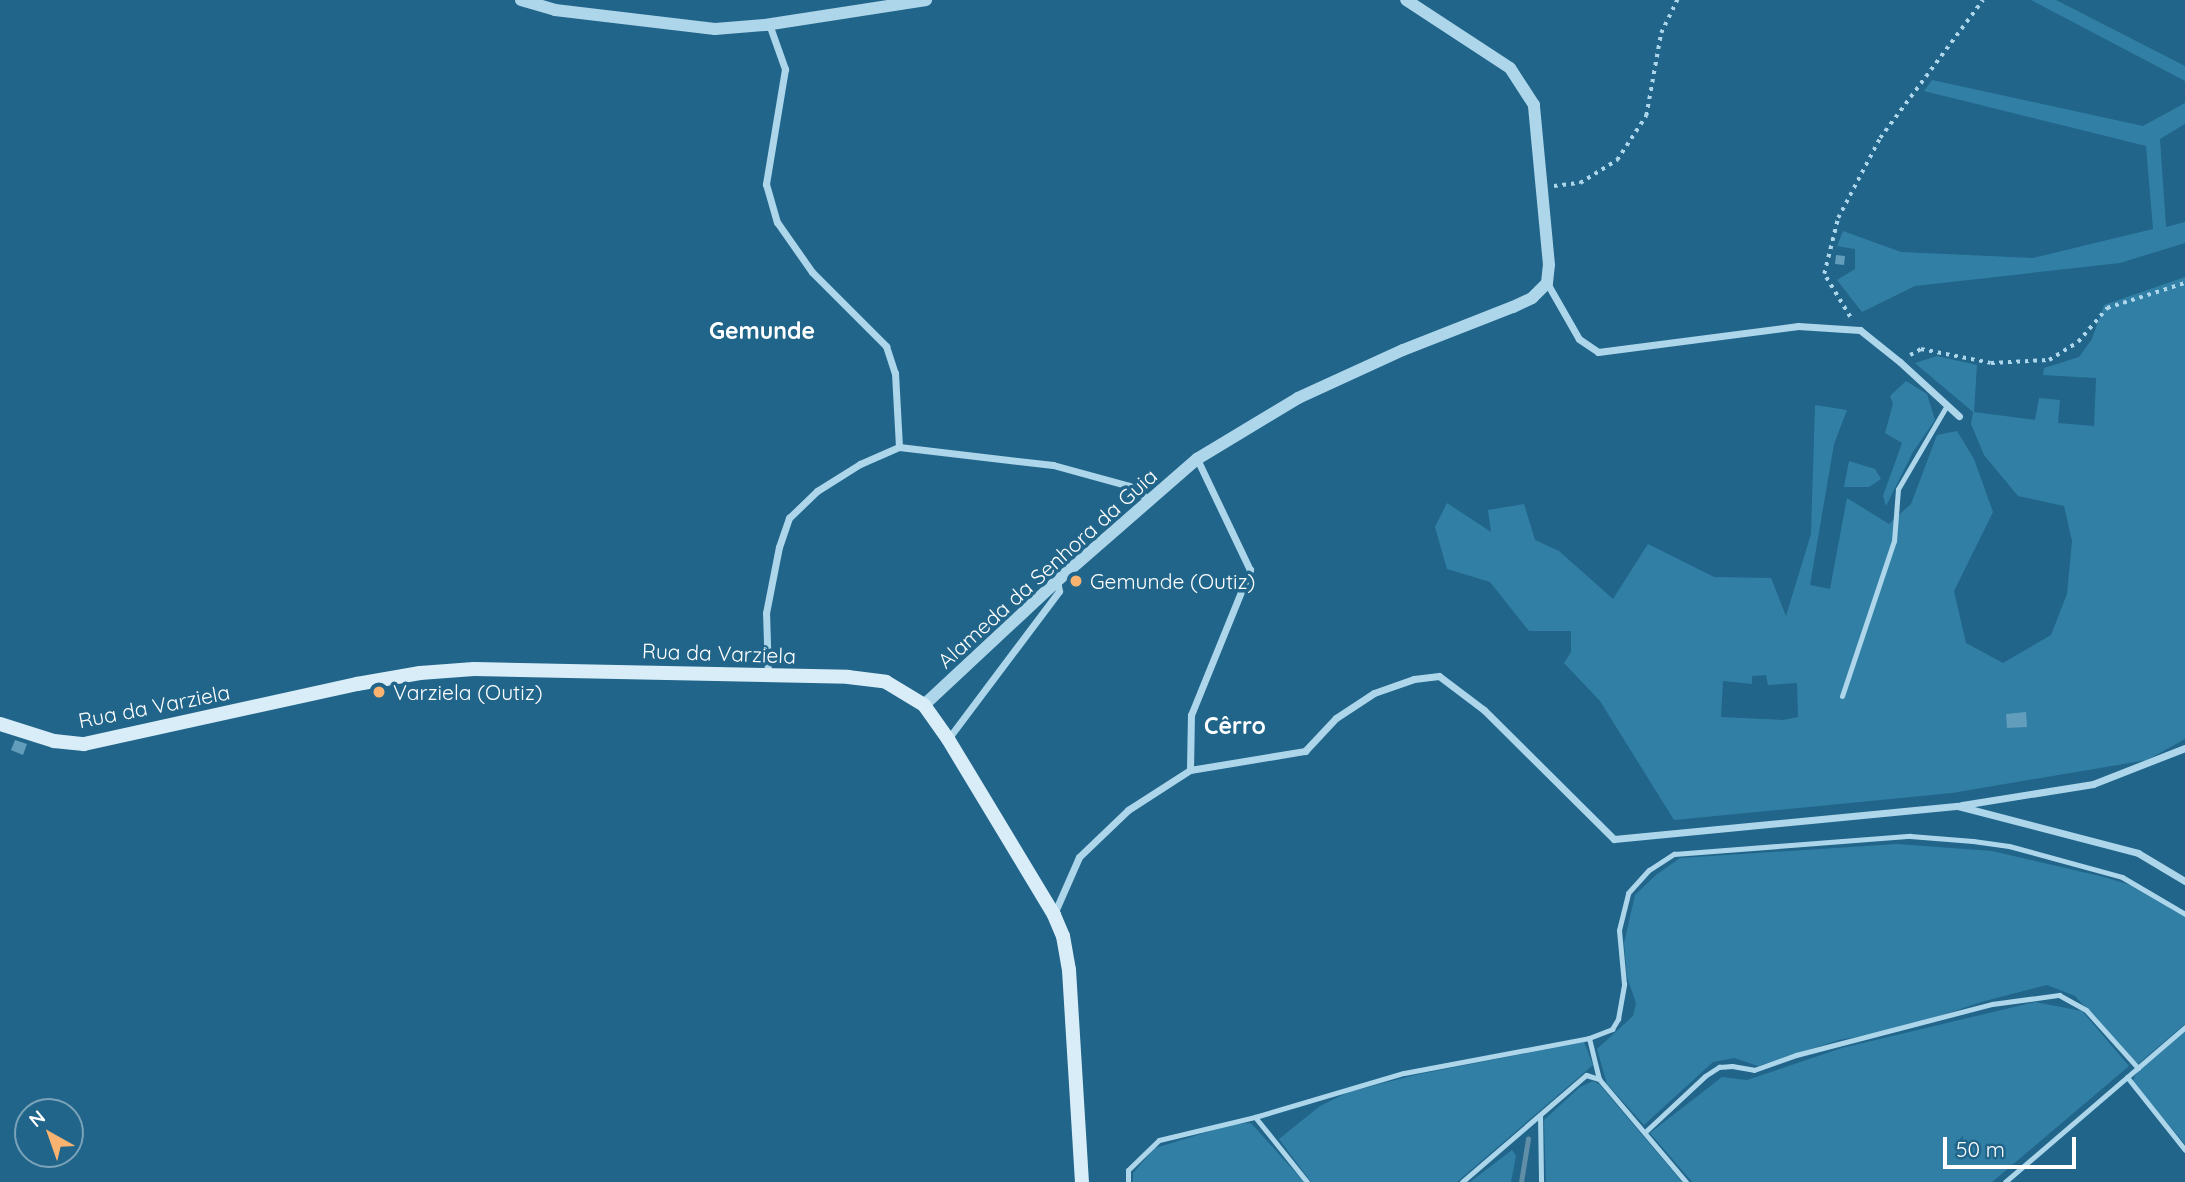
<!DOCTYPE html>
<html>
<head>
<meta charset="utf-8">
<style>
	body { margin:0 }
	#map { position:relative; width:2185px; height:1182px; overflow:hidden; background:#21658a; font-family:Quicksand,sans-serif }
	div>[style] { position:absolute }
	.green>* { inset:0; background:#327fa5 }
	.stream>* { height:5px; margin:-2.5px; padding:0 2.5px; transform-origin:2.5px; border-radius:2.5px; background:#618ea7 }
	.building>* { inset:0; background:#629ebc }
	.path>* { height:3.5px; margin-top:-1.75px; transform-origin:0; background:repeating-linear-gradient(90deg,#add6eb 0 3.5px,transparent 0 8.5px) }
	.service>* { height:5px; margin:-2.5px; padding:0 2.5px; transform-origin:2.5px; border-radius:2.5px; background:#add6eb }
	.minor>* { height:7px; margin:-3.5px; padding:0 3.5px; transform-origin:3.5px; border-radius:3.5px; background:#add6eb }
	.tertiary>* { height:12px; margin:-6px; padding:0 6px; transform-origin:6px; border-radius:6px; background:#add6eb }
	.secondary>* { height:14px; margin:-7px; padding:0 7px; transform-origin:7px; border-radius:7px; background:#d9edf8 }
	.dots>* { width:19px; height:19px; translate:-50% -50%; box-sizing:border-box; border:4px solid #21658a; border-radius:50% }
	span { translate:-50% -50%; white-space:nowrap; text-align:center; line-height:1.15; -webkit-text-stroke:7px #21658a; paint-order:stroke }
	.street-label { font-size:21px; color:#fff }
	.poi-label { font-size:21px; color:#fff }
	.left { translate:0 -50%; text-align:left }
	.neighbourhood-label { font-size:23px; color:#fff; font-weight:700 }
	.north { position:absolute; left:14px; top:1098px; width:70px; height:70px; box-sizing:border-box; background:#21658a; border:2px solid #7aa3b9; border-radius:50%; rotate:320deg; font-size:19px; font-weight:700; line-height:28px; text-align:center; color:#fff }
	.north::after { content:''; display:block; margin:auto; width:24px; height:32px; background:#f7b36f; clip-path:polygon(50% 0,100% 100%,50% 72%,0 100%) }
	.scale { position:absolute; left:1943px; top:1137px; width:133px; height:32px; box-sizing:border-box; border:4px solid #fff; border-top:0; padding-left:9px; font-size:21px; line-height:24px; white-space:nowrap; color:#fff; -webkit-text-stroke:5px #21658a; paint-order:stroke }
</style>
</head>
<body>
<div id="map">
	<div class="green">
		<i style="clip-path:polygon(2031px 0,2056px 0,2185px 66px,2185px 81px)"></i>
		<i style="clip-path:polygon(1932px 80px,2143px 126px,2185px 103px,2185px 124px,2160px 139px,2166px 227px,2185px 222px,2185px 243px,2120px 263px,1915px 286px,1862px 312px,1837px 280px,1855px 269px,1855px 249px,1837px 246px,1843px 231px,1901px 252px,2033px 258px,2153px 229px,2146px 146px,1924px 91px)"></i>
		<i style="clip-path:polygon(evenodd,2185px 277px,2185px 739px,2147px 760px,1952px 793px,1674px 820px,1600px 701px,1564px 663px,1571px 652px,1571px 631px,1529px 631px,1490px 582px,1447px 569px,1435px 527px,1447px 503px,1491px 532px,1488px 510px,1524px 504px,1535px 540px,1559px 551px,1613px 599px,1648px 544px,1714px 577px,1771px 578px,1786px 616px,1811px 534px,1815px 405px,1847px 410px,1834px 444px,1810px 585px,1830px 589px,1847px 498px,1889px 524px,1911px 504px,1937px 435px,1957px 431px,1974px 459px,1993px 512px,1954px 591px,1966px 643px,2003px 663px,2051px 635px,2067px 594px,2072px 541px,2064px 506px,2018px 496px,1984px 455px,1971px 424px,1973px 412px,1915px 363px,1937px 356px,1977px 365px,1974px 412px,2035px 420px,2039px 398px,2060px 400px,2058px 423px,2094px 426px,2096px 378px,2043px 375px,2044px 368px,2079px 357px,2092px 339px,2104px 305px,2185px 277px,1766px 675px,1768px 685px,1797px 683px,1798px 717px,1783px 720px,1721px 717px,1723px 681px,1752px 684px,1752px 676px,1766px 675px)"></i>
		<i style="clip-path:polygon(1906px 381px,1927px 394px,1935px 420px,1913px 452px,1886px 506px,1883px 496px,1902px 443px,1885px 433px,1893px 404px,1890px 396px)"></i>
		<i style="clip-path:polygon(1849px 461px,1875px 469px,1881px 479px,1869px 487px,1844px 487px)"></i>
		<i style="clip-path:polygon(1897px 844px,1992px 851px,2104px 877px,2140px 888px,2185px 916px,2185px 1024px,2138px 1064px,2075px 996px,2047px 985px,1981px 1002px,1901px 1029px,1839px 1040px,1758px 1066px,1734px 1058px,1713px 1062px,1644px 1125px,1607px 1084px,1597px 1049px,1633px 1016px,1636px 1003px,1627px 977px,1624px 943px,1635px 895px,1656px 875px,1680px 858px)"></i>
		<i style="clip-path:polygon(2035px 1002px,2082px 1011px,2129px 1066px,1992px 1182px,1692px 1182px,1650px 1133px,1722px 1077px,1747px 1080px,1842px 1048px)"></i>
		<i style="clip-path:polygon(2185px 1031px,2185px 1144px,2132px 1082px,2137px 1072px)"></i>
		<i style="clip-path:polygon(1584px 1042px,1593px 1065px,1457px 1182px,1311px 1182px,1279px 1139px,1320px 1106px,1349px 1092px,1415px 1075px)"></i>
		<i style="clip-path:polygon(1593px 1081px,1599px 1084px,1682px 1182px,1546px 1182px,1544px 1120px,1580px 1087px)"></i>
		<i style="clip-path:polygon(1251px 1123px,1304px 1182px,1133px 1182px,1133px 1173px,1155px 1148px,1234px 1124px)"></i>
		<i style="clip-path:polygon(1512px 1150px,1516px 1156px,1511px 1182px,1470px 1182px)"></i>
	</div>
	<div class="stream">
		<i style="left:1521px;top:1182px;width:44px;rotate:-80.8deg"></i>
	</div>
	<div class="building">
		<i style="clip-path:polygon(1836px 255px,1845px 256px,1844px 265px,1835px 264px)"></i>
		<i style="clip-path:polygon(2026px 712px,2027px 727px,2007px 728px,2006px 714px)"></i>
		<i style="clip-path:polygon(15px 740px,27px 744px,23px 755px,11px 750px)"></i>
	</div>
	<div class="path">
		<i style="left:1554px;top:186px;width:26px;rotate:-7deg"></i>
		<i style="left:1580px;top:183px;width:44px;rotate:-31.9deg"></i>
		<i style="left:1617px;top:160px;width:53px;rotate:-56.6deg"></i>
		<i style="left:1646px;top:116px;width:84px;rotate:-79.8deg"></i>
		<i style="left:1661px;top:33px;width:37px;rotate:-64deg"></i>
		<i style="left:1850px;top:317px;width:50px;rotate:-121.2deg"></i>
		<i style="left:1824px;top:274px;width:58px;rotate:-76deg"></i>
		<i style="left:1838px;top:218px;width:90px;rotate:-62.3deg"></i>
		<i style="left:1880px;top:138px;width:172px;rotate:-53.3deg"></i>
		<i style="left:1910px;top:355px;width:13px;rotate:-29deg"></i>
		<i style="left:1921px;top:349px;width:71px;rotate:11.3deg"></i>
		<i style="left:1991px;top:363px;width:58px;rotate:-3deg"></i>
		<i style="left:2049px;top:360px;width:34px;rotate:-32deg"></i>
		<i style="left:2078px;top:342px;width:45px;rotate:-49.5deg"></i>
		<i style="left:2107px;top:308px;width:82px;rotate:-17.8deg"></i>
	</div>
	<div class="service">
		<i style="left:1842px;top:696px;width:163px;rotate:-71.5deg"></i>
		<i style="left:1894px;top:541px;width:52px;rotate:-85.6deg"></i>
		<i style="left:1898px;top:489px;width:97px;rotate:-59.7deg"></i>
		<i style="left:1589px;top:1038px;width:42px;rotate:76.3deg"></i>
		<i style="left:2127px;top:1077px;width:93px;rotate:51.5deg"></i>
		<i style="left:1540px;top:1115px;width:67px;rotate:89.1deg"></i>
		<i style="left:1255px;top:1117px;width:83px;rotate:51.3deg"></i>
		<i style="left:1645px;top:1132px;width:82px;rotate:-43deg"></i>
		<i style="left:1705px;top:1076px;width:17px;rotate:-33deg"></i>
		<i style="left:1719px;top:1067px;width:13px;rotate:-4deg"></i>
		<i style="left:1732px;top:1066px;width:22px;rotate:10deg"></i>
		<i style="left:1754px;top:1070px;width:45px;rotate:-19.7deg"></i>
		<i style="left:1796px;top:1055px;width:203px;rotate:-14.6deg"></i>
		<i style="left:1992px;top:1004px;width:68px;rotate:-7.7deg"></i>
		<i style="left:2059px;top:995px;width:31px;rotate:29deg"></i>
		<i style="left:2086px;top:1010px;width:78px;rotate:48.1deg"></i>
		<i style="left:1128px;top:1182px;width:12px;rotate:-90deg"></i>
		<i style="left:1128px;top:1170px;width:43px;rotate:-44.1deg"></i>
		<i style="left:1159px;top:1140px;width:99px;rotate:-13.5deg"></i>
		<i style="left:1255px;top:1117px;width:155px;rotate:-16.5deg"></i>
		<i style="left:1404px;top:1073px;width:188px;rotate:-10.7deg"></i>
		<i style="left:1589px;top:1038px;width:25px;rotate:-21deg"></i>
		<i style="left:1612px;top:1029px;width:12px;rotate:-59deg"></i>
		<i style="left:1618px;top:1019px;width:36px;rotate:-80deg"></i>
		<i style="left:1624px;top:984px;width:54px;rotate:-95.3deg"></i>
		<i style="left:1619px;top:930px;width:38px;rotate:-76deg"></i>
		<i style="left:1628px;top:893px;width:31px;rotate:-48deg"></i>
		<i style="left:1649px;top:870px;width:30px;rotate:-33deg"></i>
		<i style="left:1674px;top:854px;width:237px;rotate:-4.4deg"></i>
		<i style="left:1910px;top:836px;width:63px;rotate:4.5deg"></i>
		<i style="left:1973px;top:841px;width:36px;rotate:8deg"></i>
		<i style="left:2009px;top:846px;width:117px;rotate:15.3deg"></i>
		<i style="left:2122px;top:877px;width:73px;rotate:30.4deg"></i>
		<i style="left:1462px;top:1182px;width:164px;rotate:-40.8deg"></i>
		<i style="left:1586px;top:1075px;width:14px;rotate:17deg"></i>
		<i style="left:1599px;top:1079px;width:135px;rotate:49.8deg"></i>
		<i style="left:2005px;top:1182px;width:238px;rotate:-40.7deg"></i>
	</div>
	<div class="minor">
		<i style="left:769px;top:24px;width:48px;rotate:70.4deg"></i>
		<i style="left:785px;top:69px;width:117px;rotate:99.4deg"></i>
		<i style="left:766px;top:184px;width:40px;rotate:74deg"></i>
		<i style="left:777px;top:222px;width:61px;rotate:55deg"></i>
		<i style="left:812px;top:272px;width:105px;rotate:45deg"></i>
		<i style="left:886px;top:346px;width:28px;rotate:72deg"></i>
		<i style="left:895px;top:373px;width:74px;rotate:86.9deg"></i>
		<i style="left:1547px;top:283px;width:64px;rotate:60.3deg"></i>
		<i style="left:1579px;top:339px;width:23px;rotate:34deg"></i>
		<i style="left:1598px;top:352px;width:202px;rotate:-7.4deg"></i>
		<i style="left:1798px;top:326px;width:62px;rotate:3.7deg"></i>
		<i style="left:1860px;top:330px;width:51px;rotate:38.7deg"></i>
		<i style="left:1900px;top:362px;width:80px;rotate:42.5deg"></i>
		<i style="left:768px;top:675px;width:62px;rotate:-91.8deg"></i>
		<i style="left:766px;top:613px;width:67px;rotate:-78.9deg"></i>
		<i style="left:779px;top:547px;width:31px;rotate:-71deg"></i>
		<i style="left:789px;top:518px;width:39px;rotate:-44deg"></i>
		<i style="left:817px;top:491px;width:51px;rotate:-32.1deg"></i>
		<i style="left:860px;top:464px;width:43px;rotate:-23.6deg"></i>
		<i style="left:899px;top:447px;width:155px;rotate:6.7deg"></i>
		<i style="left:1053px;top:465px;width:79px;rotate:15.4deg"></i>
		<i style="left:1129px;top:486px;width:25px;rotate:34deg"></i>
		<i style="left:948px;top:739px;width:185px;rotate:-53.1deg"></i>
		<i style="left:1059px;top:591px;width:10px;rotate:-101deg"></i>
		<i style="left:1190px;top:770px;width:55px;rotate:-89deg"></i>
		<i style="left:1191px;top:715px;width:157px;rotate:-67.9deg"></i>
		<i style="left:1250px;top:570px;width:123px;rotate:-115.5deg"></i>
		<i style="left:1962px;top:805px;width:133px;rotate:-9.1deg"></i>
		<i style="left:2093px;top:784px;width:99px;rotate:-21.4deg"></i>
		<i style="left:1054px;top:914px;width:62px;rotate:-66.3deg"></i>
		<i style="left:1079px;top:857px;width:68px;rotate:-43.8deg"></i>
		<i style="left:1128px;top:810px;width:74px;rotate:-32.8deg"></i>
		<i style="left:1190px;top:770px;width:117px;rotate:-9.4deg"></i>
		<i style="left:1305px;top:751px;width:45px;rotate:-46.8deg"></i>
		<i style="left:1336px;top:718px;width:45px;rotate:-33.3deg"></i>
		<i style="left:1374px;top:693px;width:42px;rotate:-19.3deg"></i>
		<i style="left:1414px;top:679px;width:25px;rotate:-7deg"></i>
		<i style="left:1439px;top:676px;width:56px;rotate:37.1deg"></i>
		<i style="left:1484px;top:710px;width:183px;rotate:44.8deg"></i>
		<i style="left:1614px;top:839px;width:346px;rotate:-5.5deg"></i>
		<i style="left:1958px;top:806px;width:186px;rotate:14.6deg"></i>
		<i style="left:2138px;top:853px;width:55px;rotate:30.8deg"></i>
	</div>
	<div class="tertiary">
		<i style="left:521px;top:0;width:35px;rotate:16deg"></i>
		<i style="left:555px;top:10px;width:161px;rotate:6.8deg"></i>
		<i style="left:715px;top:29px;width:50px;rotate:-4.6deg"></i>
		<i style="left:765px;top:25px;width:163px;rotate:-8.8deg"></i>
		<i style="left:924px;top:705px;width:182px;rotate:-43deg"></i>
		<i style="left:1057px;top:581px;width:186px;rotate:-41.1deg"></i>
		<i style="left:1197px;top:459px;width:118px;rotate:-31.1deg"></i>
		<i style="left:1298px;top:398px;width:115px;rotate:-24.6deg"></i>
		<i style="left:1403px;top:350px;width:118px;rotate:-21.4deg"></i>
		<i style="left:1513px;top:307px;width:21px;rotate:-25deg"></i>
		<i style="left:1532px;top:298px;width:21px;rotate:-45deg"></i>
		<i style="left:1547px;top:283px;width:18px;rotate:-84deg"></i>
		<i style="left:1549px;top:265px;width:161px;rotate:-95.4deg"></i>
		<i style="left:1534px;top:105px;width:44px;rotate:-123deg"></i>
		<i style="left:1510px;top:68px;width:124px;rotate:-146.8deg"></i>
	</div>
	<div class="secondary">
		<i style="left:0;top:724px;width:57px;rotate:17.5deg"></i>
		<i style="left:54px;top:741px;width:30px;rotate:6deg"></i>
		<i style="left:84px;top:744px;width:280px;rotate:-12.4deg"></i>
		<i style="left:357px;top:684px;width:64px;rotate:-9.9deg"></i>
		<i style="left:420px;top:673px;width:54px;rotate:-4.2deg"></i>
		<i style="left:474px;top:669px;width:374px;rotate:1.2deg"></i>
		<i style="left:848px;top:677px;width:38px;rotate:7deg"></i>
		<i style="left:886px;top:682px;width:44px;rotate:31.2deg"></i>
		<i style="left:924px;top:705px;width:42px;rotate:54.8deg"></i>
		<i style="left:948px;top:739px;width:205px;rotate:58.9deg"></i>
		<i style="left:1054px;top:915px;width:23px;rotate:67deg"></i>
		<i style="left:1063px;top:936px;width:35px;rotate:80deg"></i>
		<i style="left:1069px;top:970px;width:212px;rotate:86.5deg"></i>
	</div>
	<div class="dots">
		<i style="left:1076px;top:581px;background:#f7b36f"></i>
		<i style="left:379px;top:692px;background:#f7b36f"></i>
	</div>
	<div class="street-label">
		<span style="left:1047px;top:568px;rotate:-42deg">Alameda da Senhora da Guia</span>
		<span style="left:719px;top:653px;rotate:2deg">Rua da Varziela</span>
		<span style="left:154px;top:706px;rotate:-11deg">Rua da Varziela</span>
	</div>
	<div class="poi-label">
		<span class="left" style="left:1090px;top:581px">Gemunde (Outiz)</span>
		<span class="left" style="left:393px;top:692px">Varziela (Outiz)</span>
	</div>
	<div class="neighbourhood-label">
		<span style="left:762px;top:331px">Gemunde</span>
		<span style="left:1235px;top:726px">Cêrro</span>
	</div>
	<div class="north">N</div>
	<div class="scale">50 m</div>
</div>
</body>
</html>
